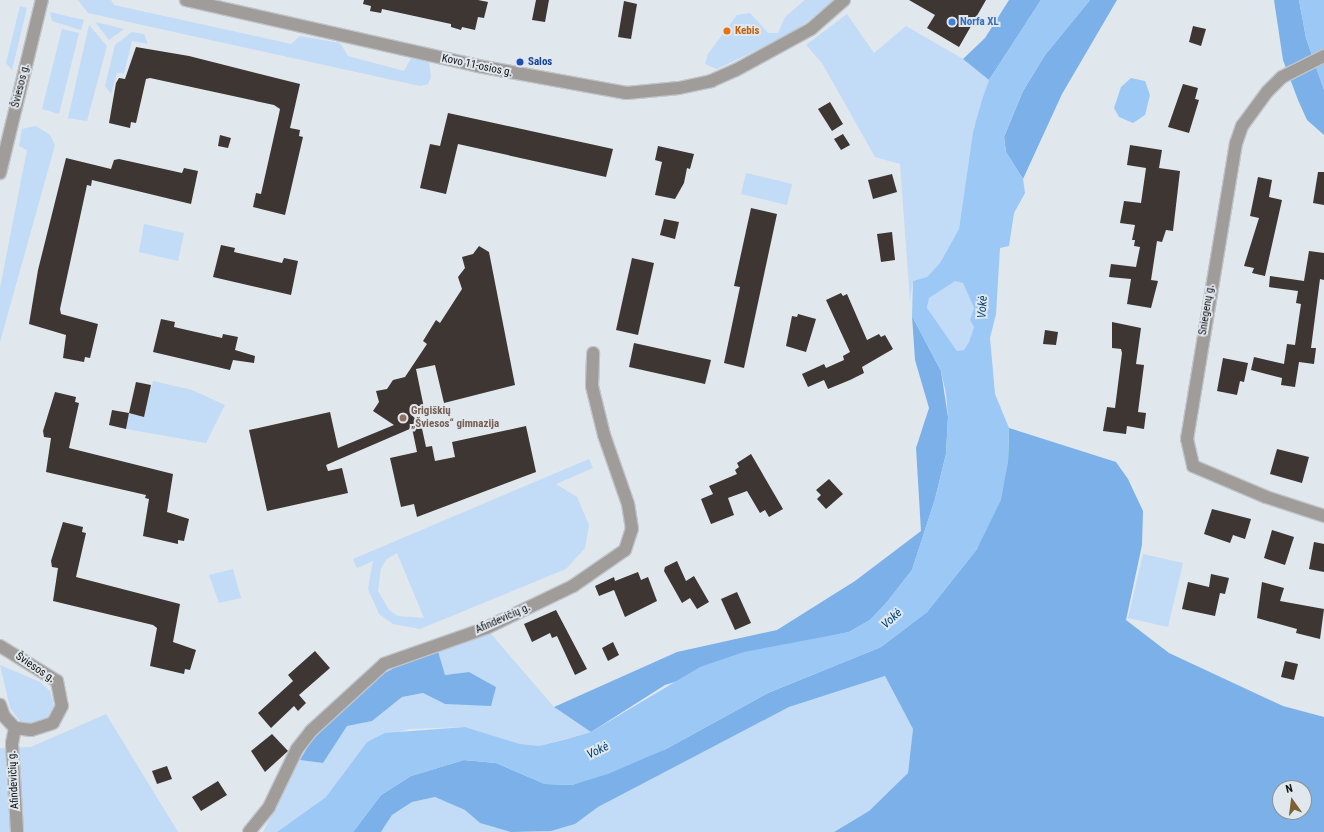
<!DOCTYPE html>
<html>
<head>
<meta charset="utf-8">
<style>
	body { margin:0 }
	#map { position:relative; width:1324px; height:832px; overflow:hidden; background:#e0e7ed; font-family:"Roboto Condensed",sans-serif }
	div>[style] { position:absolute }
	.green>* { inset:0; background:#c2dbf6 }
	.forest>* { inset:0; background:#7bb1e8 }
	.water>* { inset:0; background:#9bc8f4 }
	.building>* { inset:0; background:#3d3632 }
	.roads { filter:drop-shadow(1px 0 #bfc5ca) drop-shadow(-1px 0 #bfc5ca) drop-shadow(0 1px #bfc5ca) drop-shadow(0 -1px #bfc5ca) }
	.minor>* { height:12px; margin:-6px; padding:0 6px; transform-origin:6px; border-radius:6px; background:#a09c9a }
	.dots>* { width:11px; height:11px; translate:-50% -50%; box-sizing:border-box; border:2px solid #e0e7ed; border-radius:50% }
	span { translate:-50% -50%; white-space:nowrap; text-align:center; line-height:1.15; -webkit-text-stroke:4px #e0e7ed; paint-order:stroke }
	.shop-label { font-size:11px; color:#366cbe; font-weight:700 }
	.left { translate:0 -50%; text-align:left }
	.food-label { font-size:11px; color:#c56008; font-weight:700 }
	.transit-label { font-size:11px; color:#164399; font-weight:700 }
	.street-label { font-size:11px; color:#0f1113 }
	.education-label { font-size:11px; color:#785e54; font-weight:700 }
	.water-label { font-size:12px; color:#034476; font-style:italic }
	.north { position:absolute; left:1272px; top:780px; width:40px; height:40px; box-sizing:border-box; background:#e0e7ed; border:1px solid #8c9196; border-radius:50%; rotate:346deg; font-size:11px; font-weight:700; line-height:16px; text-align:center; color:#0f1113 }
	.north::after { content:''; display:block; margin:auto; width:14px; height:18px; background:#7c6134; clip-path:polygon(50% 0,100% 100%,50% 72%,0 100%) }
</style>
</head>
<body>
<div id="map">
	<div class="green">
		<i style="clip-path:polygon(78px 0,111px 0,114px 5px,291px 44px,300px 36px,340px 43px,348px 56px,404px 71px,411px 58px,422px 60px,429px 62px,431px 77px,428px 84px,420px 86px,88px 13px)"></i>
		<i style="clip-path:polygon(805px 0,835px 0,794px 32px,717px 69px,705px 64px,708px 54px,737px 15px,750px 13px,768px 33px,778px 33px,785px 17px)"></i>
		<i style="clip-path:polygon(20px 6px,27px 8px,12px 70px,6px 63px)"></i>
		<i style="clip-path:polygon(50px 12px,84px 20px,81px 30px,52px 21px)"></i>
		<i style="clip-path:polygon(847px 14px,874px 53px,906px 26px,963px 59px,989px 80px,973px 132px,959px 229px,940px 263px,927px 277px,913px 281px,910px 301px,900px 164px,875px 157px,822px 63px,806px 45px)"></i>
		<i style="clip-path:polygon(95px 22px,124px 29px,109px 40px)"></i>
		<i style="clip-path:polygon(89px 25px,107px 46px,87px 121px,68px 118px)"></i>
		<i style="clip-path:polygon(62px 29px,79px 33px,59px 114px,42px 109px)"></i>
		<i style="clip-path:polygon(132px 32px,144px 34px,148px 44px,132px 41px,124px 73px,117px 73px,111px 94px,105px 86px,115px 45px)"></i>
		<i style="clip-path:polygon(36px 126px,50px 135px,55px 145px,0 342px,0 288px,27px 150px,19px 146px,22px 129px)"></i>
		<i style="clip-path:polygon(746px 173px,792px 184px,787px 205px,741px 194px)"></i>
		<i style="clip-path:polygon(144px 224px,184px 233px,178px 261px,139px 252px)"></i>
		<i style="clip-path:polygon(955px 280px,963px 283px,974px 308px,970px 320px,974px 327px,969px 342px,964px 350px,957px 351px,927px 308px,929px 298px)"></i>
		<i style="clip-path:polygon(153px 381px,192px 390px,225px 405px,206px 443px,126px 429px,129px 413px,144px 416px)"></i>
		<i style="clip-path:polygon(evenodd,589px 459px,593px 468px,556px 484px,577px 497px,589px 525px,585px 548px,566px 569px,420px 629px,393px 624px,379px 614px,368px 589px,373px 561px,357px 568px,353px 559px,589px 459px,397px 553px,424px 618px,398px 616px,389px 610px,378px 591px,381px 568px,387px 559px,397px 553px)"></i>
		<i style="clip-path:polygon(1143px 554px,1183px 563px,1168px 627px,1128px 618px)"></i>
		<i style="clip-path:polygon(233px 569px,241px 598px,219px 603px,209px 575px)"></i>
		<i style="clip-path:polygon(491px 634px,554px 707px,591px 732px,539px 746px,520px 744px,465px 727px,409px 729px,367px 742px,326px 797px,277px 832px,263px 832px,300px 760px,323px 763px,347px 725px,372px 721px,402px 697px,423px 693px,445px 704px,496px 687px,469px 672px,445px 675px,438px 651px)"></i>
		<i style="clip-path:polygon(0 665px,40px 682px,50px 691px,54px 705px,45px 722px,26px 725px,19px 720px,10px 708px)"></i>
		<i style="clip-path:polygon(885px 676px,913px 729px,908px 773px,869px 811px,834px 832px,532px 832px,551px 831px,575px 824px,598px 807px,789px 707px)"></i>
		<i style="clip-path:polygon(106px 714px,178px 832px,0 832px,0 748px,31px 747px)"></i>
		<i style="clip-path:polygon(435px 797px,465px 810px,480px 823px,511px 832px,381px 832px,392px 815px,412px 802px)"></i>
	</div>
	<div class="forest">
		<i style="clip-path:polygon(1009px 0,1041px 0,989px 80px,963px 59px,985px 38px)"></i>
		<i style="clip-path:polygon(1090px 0,1117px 0,1062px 94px,1023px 179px,1006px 152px,1004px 137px,1023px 91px,1045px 55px)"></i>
		<i style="clip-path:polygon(1274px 0,1299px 0,1306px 38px,1324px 90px,1324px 135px,1307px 120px,1298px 100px,1283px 60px)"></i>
		<i style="clip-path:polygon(912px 316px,941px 371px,948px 417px,946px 454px,935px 499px,912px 570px,887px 602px,870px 620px,849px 632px,808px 641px,665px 685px,591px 732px,554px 707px,677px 652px,777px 630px,855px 581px,921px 531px,916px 448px,929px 408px,915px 360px)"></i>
		<i style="clip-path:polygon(evenodd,1009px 428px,1116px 462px,1128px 479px,1143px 511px,1142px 545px,1126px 620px,1169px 653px,1283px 706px,1324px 717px,1324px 832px,834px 832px,869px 811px,908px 773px,913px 729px,885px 676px,789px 707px,598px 807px,575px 824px,551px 831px,511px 832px,480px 823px,465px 810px,435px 797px,412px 802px,392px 815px,381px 832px,353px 832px,381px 795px,411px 776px,464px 760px,496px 763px,545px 784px,572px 785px,666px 749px,768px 693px,881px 647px,927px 612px,977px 549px,1008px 462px,1009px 428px,1280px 788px,1304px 788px,1304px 812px,1280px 812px,1280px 788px)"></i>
		<i style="clip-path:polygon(438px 651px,445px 675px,469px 672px,496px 687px,491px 706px,445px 704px,423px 693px,402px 697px,372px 721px,347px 726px,323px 763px,300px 760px,312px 739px,379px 676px,407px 661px)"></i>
	</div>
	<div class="water">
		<i style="clip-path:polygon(evenodd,1041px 0,1090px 0,1045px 55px,1023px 91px,1004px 137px,1006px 152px,1023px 179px,1025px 193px,1014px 213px,1009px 246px,1000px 248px,996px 314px,990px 338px,995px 394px,1009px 428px,1008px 462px,1001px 500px,977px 549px,927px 612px,881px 647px,768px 693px,666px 749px,608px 774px,572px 785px,545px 784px,496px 763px,464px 760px,411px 776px,381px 795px,353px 832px,277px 832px,326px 797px,367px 742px,385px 733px,465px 727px,520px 744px,539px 746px,567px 739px,591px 732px,700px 667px,744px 652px,849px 632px,870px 620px,887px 602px,912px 570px,935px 499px,946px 454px,948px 417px,946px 394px,941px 371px,912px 316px,913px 281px,927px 277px,940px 263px,959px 229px,973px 132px,982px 100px,989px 80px,1041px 0,955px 281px,963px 283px,974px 308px,970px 320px,974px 327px,969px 342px,964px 350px,957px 351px,927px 308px,929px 298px,955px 281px)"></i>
		<i style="clip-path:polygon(1299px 0,1324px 0,1324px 90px,1306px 38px)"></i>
		<i style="clip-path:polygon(1131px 78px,1145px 81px,1150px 95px,1145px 115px,1133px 123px,1119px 117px,1114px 108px,1121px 87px)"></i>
	</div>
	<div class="building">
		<i style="clip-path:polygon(364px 0,478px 0,488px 2px,484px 18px,478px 17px,475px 30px,462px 27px,461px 30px,451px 27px,451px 24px,382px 9px,381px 13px,370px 11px,371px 6px,363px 4px)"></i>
		<i style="clip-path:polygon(536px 0,549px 0,545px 22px,532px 20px)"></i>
		<i style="clip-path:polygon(909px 0,986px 0,959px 47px,927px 28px,935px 15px)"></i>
		<i style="clip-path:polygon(624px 1px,637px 4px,631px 39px,618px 37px)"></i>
		<i style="clip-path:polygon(1193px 26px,1206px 29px,1201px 46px,1189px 42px)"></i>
		<i style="clip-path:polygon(136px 47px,189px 56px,300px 84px,290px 128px,300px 130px,299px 136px,303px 137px,285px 215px,253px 207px,256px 193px,261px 194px,279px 114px,280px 109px,274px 105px,150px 78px,146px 79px,136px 123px,131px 122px,130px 128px,109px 123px,116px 83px,119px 78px,125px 79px)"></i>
		<i style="clip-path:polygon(1183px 84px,1198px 88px,1195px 99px,1199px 100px,1189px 133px,1168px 127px)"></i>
		<i style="clip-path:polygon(830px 102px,843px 124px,832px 131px,818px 109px)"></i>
		<i style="clip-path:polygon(448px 113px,613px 149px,606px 177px,458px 144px,446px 194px,420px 188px,430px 144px,440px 146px)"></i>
		<i style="clip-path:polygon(843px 134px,850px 145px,841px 150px,834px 139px)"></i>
		<i style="clip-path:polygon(220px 135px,231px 138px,228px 148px,218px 146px)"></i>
		<i style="clip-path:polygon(1130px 145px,1162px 150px,1159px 168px,1180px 171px,1173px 231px,1166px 230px,1162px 242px,1157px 241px,1151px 280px,1158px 281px,1151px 308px,1127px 304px,1131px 279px,1109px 277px,1111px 264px,1136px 267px,1140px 247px,1134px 246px,1135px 240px,1132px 240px,1135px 225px,1120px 223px,1124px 201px,1141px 203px,1146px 168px,1127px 165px)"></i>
		<i style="clip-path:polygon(658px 146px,694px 154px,690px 169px,687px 168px,684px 183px,675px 199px,655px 195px,662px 162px,655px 160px)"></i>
		<i style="clip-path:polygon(66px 158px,111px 169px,114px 160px,119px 159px,182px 173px,184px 168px,198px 171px,191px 204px,92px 180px,91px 186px,87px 185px,60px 309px,61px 314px,98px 324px,90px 358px,85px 357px,84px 362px,63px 358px,66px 335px,29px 324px,38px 270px)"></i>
		<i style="clip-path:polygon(1318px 172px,1324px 172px,1324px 205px,1313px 203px)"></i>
		<i style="clip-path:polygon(892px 174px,897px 192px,873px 199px,868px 180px)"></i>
		<i style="clip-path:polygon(1258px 177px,1272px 180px,1269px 197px,1282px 200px,1265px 276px,1252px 273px,1254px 268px,1244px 266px,1259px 218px,1250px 216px)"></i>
		<i style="clip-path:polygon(751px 208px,777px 214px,744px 368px,724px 363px,740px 287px,734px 286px)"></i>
		<i style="clip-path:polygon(664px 219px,679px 222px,675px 239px,660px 235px)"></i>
		<i style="clip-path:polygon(892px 232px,895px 260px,881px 262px,877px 234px)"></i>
		<i style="clip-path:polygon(221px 245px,235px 248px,234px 252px,282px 263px,284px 258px,298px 261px,291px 295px,213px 277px)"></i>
		<i style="clip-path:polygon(479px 246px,489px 252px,515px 385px,444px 403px,435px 365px,416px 369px,424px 408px,421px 408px,421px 424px,426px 447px,432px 446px,435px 461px,455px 457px,452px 442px,526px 426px,536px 472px,417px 517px,414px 504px,401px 507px,390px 458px,417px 452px,412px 428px,326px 465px,328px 471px,342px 468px,348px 493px,267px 511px,249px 430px,330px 412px,338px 448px,394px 425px,373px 411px,379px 402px,376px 391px,387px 389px,393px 380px,405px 377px,427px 344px,423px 341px,436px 320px,440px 323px,462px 289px,458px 277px,465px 268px,462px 257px,473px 254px)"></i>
		<i style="clip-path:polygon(1309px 251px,1324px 253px,1324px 280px,1320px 279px,1311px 348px,1316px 348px,1314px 364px,1299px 362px,1295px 387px,1281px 385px,1282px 378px,1251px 370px,1254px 357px,1284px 364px,1287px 344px,1295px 345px,1301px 304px,1296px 303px,1298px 291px,1269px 287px,1270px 276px,1304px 281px)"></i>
		<i style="clip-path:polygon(632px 258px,654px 263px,638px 335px,616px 330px)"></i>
		<i style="clip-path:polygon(841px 293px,843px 296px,847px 294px,867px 340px,879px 334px,881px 337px,885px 335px,893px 349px,862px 367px,864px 373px,850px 380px,828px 389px,824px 380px,808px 387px,802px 374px,824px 364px,826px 368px,844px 360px,843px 356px,850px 352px,826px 300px)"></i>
		<i style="clip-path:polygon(798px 314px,816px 319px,806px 352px,786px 346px,792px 316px,797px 317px)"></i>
		<i style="clip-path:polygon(161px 319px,175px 322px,174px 327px,222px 338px,223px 334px,238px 337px,235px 350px,255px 356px,254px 363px,233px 360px,230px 370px,153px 352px)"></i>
		<i style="clip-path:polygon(1112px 322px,1141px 328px,1136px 364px,1144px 365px,1138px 412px,1146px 413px,1144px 429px,1127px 426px,1126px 434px,1103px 431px,1107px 407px,1115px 408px,1122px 353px,1121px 349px,1112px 348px)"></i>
		<i style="clip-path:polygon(1045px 330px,1058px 332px,1056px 345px,1043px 344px)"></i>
		<i style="clip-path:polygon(634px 343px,711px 360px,705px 384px,629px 367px)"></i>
		<i style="clip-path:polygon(1223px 358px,1248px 363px,1244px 382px,1240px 381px,1237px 395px,1217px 391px)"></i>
		<i style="clip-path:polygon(136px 382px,151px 385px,144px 417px,129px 413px)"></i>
		<i style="clip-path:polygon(55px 392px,76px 397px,75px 402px,79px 403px,69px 448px,173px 474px,167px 512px,189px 519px,184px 541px,178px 540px,178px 544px,143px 536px,149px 499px,145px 498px,146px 495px,46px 472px,51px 438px,44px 437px,43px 431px)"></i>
		<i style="clip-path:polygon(112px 410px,129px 413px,126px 429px,109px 425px)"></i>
		<i style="clip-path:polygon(1277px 449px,1309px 457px,1302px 483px,1270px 474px)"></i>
		<i style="clip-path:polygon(751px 454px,783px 509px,769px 517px,765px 510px,760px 513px,747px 491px,728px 498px,734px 515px,711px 524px,701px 499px,713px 494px,709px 486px,737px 474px,735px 470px,739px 467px,737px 463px)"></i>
		<i style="clip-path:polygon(829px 479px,843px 494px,826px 509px,817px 499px,821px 495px,816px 490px)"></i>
		<i style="clip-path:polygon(1212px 509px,1251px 519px,1245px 539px,1233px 535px,1230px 543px,1204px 534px)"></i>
		<i style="clip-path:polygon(63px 522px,83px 527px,82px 532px,86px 533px,76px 577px,180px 604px,173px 642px,196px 650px,190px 670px,185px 669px,184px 674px,150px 666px,157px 628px,153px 625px,53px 601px,58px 568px,52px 567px,51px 561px)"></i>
		<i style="clip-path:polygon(1272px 530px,1294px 537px,1285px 565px,1264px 558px)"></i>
		<i style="clip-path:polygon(1314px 542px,1324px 544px,1324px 572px,1309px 569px)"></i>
		<i style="clip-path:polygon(677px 561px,686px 581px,694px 576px,709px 602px,697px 609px,690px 598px,682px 603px,664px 571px,665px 567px)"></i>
		<i style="clip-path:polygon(638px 572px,641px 580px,648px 577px,657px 601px,625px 617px,614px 590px,599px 596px,595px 586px,614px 577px,615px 581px)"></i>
		<i style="clip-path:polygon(1211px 574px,1229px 578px,1225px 594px,1220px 593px,1215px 616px,1182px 609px,1188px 582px,1209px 587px)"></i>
		<i style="clip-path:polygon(1262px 582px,1284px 588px,1280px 601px,1324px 609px,1320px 639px,1296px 633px,1297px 629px,1257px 618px)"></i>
		<i style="clip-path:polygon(737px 592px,751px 623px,735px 630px,721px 599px)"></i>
		<i style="clip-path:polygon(556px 610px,587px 669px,575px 675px,557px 636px,552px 638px,550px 633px,532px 642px,524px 624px)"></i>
		<i style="clip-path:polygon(613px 642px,619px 655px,608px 661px,602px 648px)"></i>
		<i style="clip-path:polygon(315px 651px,330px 668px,299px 695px,306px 703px,298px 711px,294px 706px,271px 728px,258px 713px,293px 681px,288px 675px)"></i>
		<i style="clip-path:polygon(1285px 661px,1298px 664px,1294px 680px,1281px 677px)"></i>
		<i style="clip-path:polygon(272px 734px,288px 751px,265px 772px,251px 751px)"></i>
		<i style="clip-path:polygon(167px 766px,172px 779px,157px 784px,152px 771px)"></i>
		<i style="clip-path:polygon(218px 781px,227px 795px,201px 811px,192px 797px)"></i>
	</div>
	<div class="roads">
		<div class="minor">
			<i style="left:186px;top:0;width:299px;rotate:12.7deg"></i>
			<i style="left:478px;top:66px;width:151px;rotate:10.3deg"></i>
			<i style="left:627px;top:93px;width:52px;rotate:-5.5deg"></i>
			<i style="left:679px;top:88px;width:33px;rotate:-12deg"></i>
			<i style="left:711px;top:81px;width:27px;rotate:-24deg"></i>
			<i style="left:736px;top:70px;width:85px;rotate:-28.7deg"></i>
			<i style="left:811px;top:29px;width:44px;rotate:-41.3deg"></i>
			<i style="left:1324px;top:56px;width:47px;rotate:153.4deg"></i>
			<i style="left:1282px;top:77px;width:21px;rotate:135deg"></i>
			<i style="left:1267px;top:92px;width:42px;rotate:126.3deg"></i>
			<i style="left:1242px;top:126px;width:18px;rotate:109deg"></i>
			<i style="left:1236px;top:143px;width:300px;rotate:99.4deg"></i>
			<i style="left:1187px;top:439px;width:28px;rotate:77deg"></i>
			<i style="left:1193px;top:466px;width:79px;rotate:23deg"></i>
			<i style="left:1266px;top:497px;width:61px;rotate:18.1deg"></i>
			<i style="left:0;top:173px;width:178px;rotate:-76.4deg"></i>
			<i style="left:0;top:646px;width:67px;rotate:31.6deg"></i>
			<i style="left:57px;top:681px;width:25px;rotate:79deg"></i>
			<i style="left:62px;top:706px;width:19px;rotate:118deg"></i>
			<i style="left:53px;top:723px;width:23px;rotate:162deg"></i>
			<i style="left:31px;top:730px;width:16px;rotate:-173deg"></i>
			<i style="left:15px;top:728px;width:16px;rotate:-133deg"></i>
			<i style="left:4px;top:716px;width:12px;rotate:-110deg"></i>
			<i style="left:15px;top:728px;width:16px;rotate:101deg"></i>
			<i style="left:12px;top:744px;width:88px;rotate:86.7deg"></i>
			<i style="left:249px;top:832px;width:32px;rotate:-51deg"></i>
			<i style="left:269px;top:807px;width:64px;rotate:-64.2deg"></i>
			<i style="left:297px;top:749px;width:23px;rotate:-52deg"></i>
			<i style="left:311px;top:731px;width:99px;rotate:-42.5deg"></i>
			<i style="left:384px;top:664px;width:108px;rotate:-19.4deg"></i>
			<i style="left:486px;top:628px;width:97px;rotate:-25.8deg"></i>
			<i style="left:573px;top:586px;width:63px;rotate:-34.7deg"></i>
			<i style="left:625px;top:550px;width:22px;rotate:-72deg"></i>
			<i style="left:632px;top:529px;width:25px;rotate:-99deg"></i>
			<i style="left:628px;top:504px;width:73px;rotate:-109.2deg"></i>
			<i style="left:604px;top:435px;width:50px;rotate:-103.8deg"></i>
			<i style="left:592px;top:386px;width:33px;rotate:-88deg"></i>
		</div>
	</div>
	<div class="dots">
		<i style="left:952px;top:22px;background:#3f7fe0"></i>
		<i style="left:727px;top:31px;background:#e8710a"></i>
		<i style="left:520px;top:62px;background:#1a4fb4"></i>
		<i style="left:403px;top:418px;background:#8d6e63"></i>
	</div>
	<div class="shop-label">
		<span class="left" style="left:960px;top:22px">Norfa XL</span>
	</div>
	<div class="food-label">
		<span class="left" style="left:735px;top:31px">Kebis</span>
	</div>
	<div class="transit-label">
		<span class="left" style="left:528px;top:62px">Salos</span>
	</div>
	<div class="street-label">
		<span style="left:477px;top:66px;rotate:12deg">Kovo 11-osios g.</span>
		<span style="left:21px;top:86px;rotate:-76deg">Šviesos g.</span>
		<span style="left:1207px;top:310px;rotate:-81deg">Sniegenų g.</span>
		<span style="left:503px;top:619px;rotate:-24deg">Afindevičių g.</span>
		<span style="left:35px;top:668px;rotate:34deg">Šviesos g.</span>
		<span style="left:14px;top:780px;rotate:-93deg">Afindevičių g.</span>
	</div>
	<div class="education-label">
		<span class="left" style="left:411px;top:418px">Grigiškių<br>„Šviesos“ gimnazija</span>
	</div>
	<div class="water-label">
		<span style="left:983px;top:307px;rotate:-87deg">Vokė</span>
		<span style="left:892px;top:619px;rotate:-42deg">Vokė</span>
		<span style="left:598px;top:751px;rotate:-26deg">Vokė</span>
	</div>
	<div class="north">N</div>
</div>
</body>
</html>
